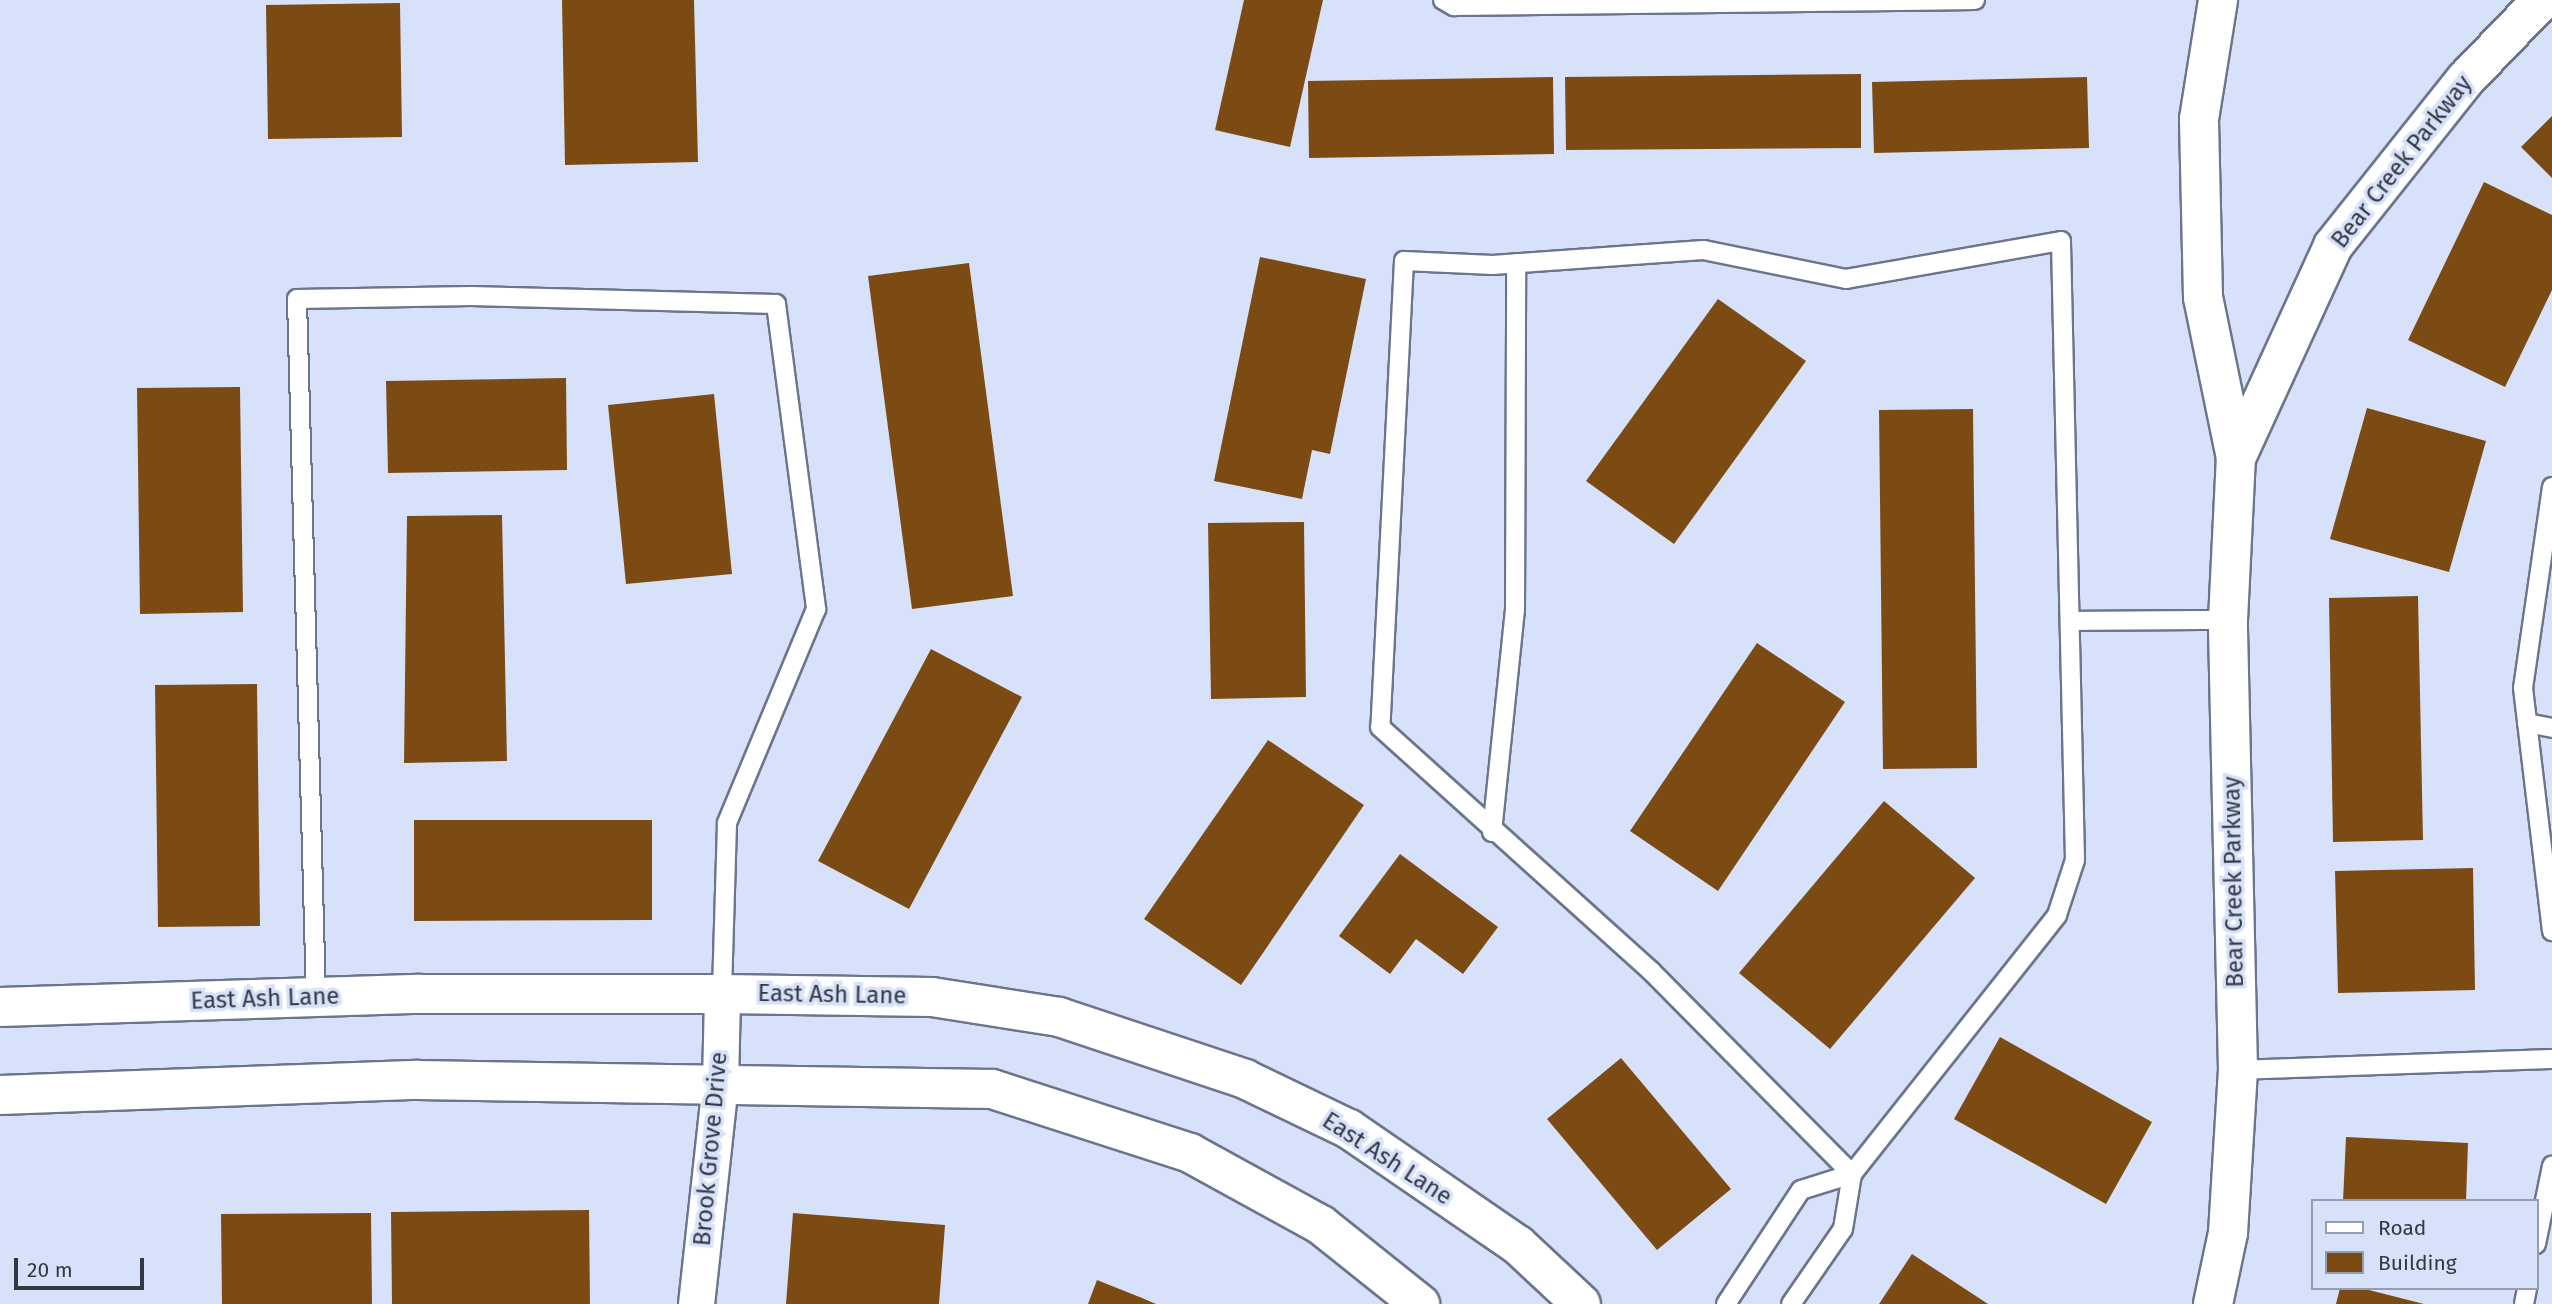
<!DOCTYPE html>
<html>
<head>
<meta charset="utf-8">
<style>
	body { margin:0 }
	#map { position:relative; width:2552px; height:1304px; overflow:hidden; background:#d7e2fa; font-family:"Fira Sans",sans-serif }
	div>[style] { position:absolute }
	.building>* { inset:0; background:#7c4b13 }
	.roads { filter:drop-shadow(2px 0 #6b758b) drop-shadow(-2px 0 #6b758b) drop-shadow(0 2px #6b758b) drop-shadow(0 -2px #6b758b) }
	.lane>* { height:18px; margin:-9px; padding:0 9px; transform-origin:9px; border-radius:9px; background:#fff }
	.street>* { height:35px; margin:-17.5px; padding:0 17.5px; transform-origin:17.5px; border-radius:17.5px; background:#fff }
	.secondary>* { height:38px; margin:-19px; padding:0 19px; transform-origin:19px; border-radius:19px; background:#fff }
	span { translate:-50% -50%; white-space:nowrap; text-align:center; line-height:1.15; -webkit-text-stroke:7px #d7e2fa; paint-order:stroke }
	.street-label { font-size:24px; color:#333841 }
	.legend { position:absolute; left:2311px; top:1199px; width:228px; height:91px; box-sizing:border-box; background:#d7e2fa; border:2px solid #959eb0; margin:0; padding:9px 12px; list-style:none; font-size:21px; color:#333841 }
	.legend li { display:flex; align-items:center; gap:14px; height:35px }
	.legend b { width:35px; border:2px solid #959eb0 }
	.scale { position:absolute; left:14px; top:1258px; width:130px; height:32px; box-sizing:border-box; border:4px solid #333841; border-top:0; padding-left:9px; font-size:21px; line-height:24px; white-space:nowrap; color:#333841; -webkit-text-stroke:5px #d7e2fa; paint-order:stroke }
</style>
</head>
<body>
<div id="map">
	<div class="building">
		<i style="clip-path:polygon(562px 0,694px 0,698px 162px,565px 165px)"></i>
		<i style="clip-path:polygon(1244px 0,1323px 0,1290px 147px,1215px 130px)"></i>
		<i style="clip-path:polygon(400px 3px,402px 137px,268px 139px,266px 5px)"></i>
		<i style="clip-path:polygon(1861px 74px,1861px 148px,1566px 150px,1565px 77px)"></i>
		<i style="clip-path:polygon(1553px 77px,1554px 154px,1309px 158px,1308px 81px)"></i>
		<i style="clip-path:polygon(2087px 77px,2089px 148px,1874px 153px,1872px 82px)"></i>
		<i style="clip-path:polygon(2552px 116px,2552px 178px,2521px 147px)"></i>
		<i style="clip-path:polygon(2484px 182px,2552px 215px,2552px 290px,2505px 387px,2408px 340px)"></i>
		<i style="clip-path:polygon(1260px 257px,1366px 279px,1330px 454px,1312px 450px,1302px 499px,1214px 481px)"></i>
		<i style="clip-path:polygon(969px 263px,1013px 596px,912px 609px,868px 276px)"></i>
		<i style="clip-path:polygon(1718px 299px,1806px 361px,1674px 544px,1586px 481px)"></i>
		<i style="clip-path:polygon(566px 378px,567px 470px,388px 473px,386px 381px)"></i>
		<i style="clip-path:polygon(240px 387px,243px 612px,140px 614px,137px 388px)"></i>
		<i style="clip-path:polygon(714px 394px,732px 574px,626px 584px,608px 405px)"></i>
		<i style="clip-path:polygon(2367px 408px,2486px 441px,2449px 572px,2330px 539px)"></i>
		<i style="clip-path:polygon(1973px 409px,1977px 768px,1883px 769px,1879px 410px)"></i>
		<i style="clip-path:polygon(502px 515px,507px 761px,404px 763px,407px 516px)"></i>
		<i style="clip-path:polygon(1304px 522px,1306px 697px,1211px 699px,1208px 523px)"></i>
		<i style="clip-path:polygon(2418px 596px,2423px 840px,2333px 842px,2329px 598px)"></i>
		<i style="clip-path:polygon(1757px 643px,1845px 702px,1718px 891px,1630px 831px)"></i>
		<i style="clip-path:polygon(931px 649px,1022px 697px,909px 909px,818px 861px)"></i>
		<i style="clip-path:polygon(257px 684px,260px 926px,158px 927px,155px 685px)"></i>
		<i style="clip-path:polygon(1268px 740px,1364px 805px,1241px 985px,1144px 919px)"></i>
		<i style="clip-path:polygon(1884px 801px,1975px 878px,1830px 1049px,1739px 973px)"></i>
		<i style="clip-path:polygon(414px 820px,652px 820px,652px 920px,414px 921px)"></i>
		<i style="clip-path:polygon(1400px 854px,1498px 927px,1463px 974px,1416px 939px,1390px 974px,1339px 936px)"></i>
		<i style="clip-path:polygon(2473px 868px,2475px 990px,2338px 993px,2335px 871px)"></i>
		<i style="clip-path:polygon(2000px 1037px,2152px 1122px,2106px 1204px,1954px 1119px)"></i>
		<i style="clip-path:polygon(1621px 1058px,1731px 1189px,1657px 1250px,1547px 1119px)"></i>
		<i style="clip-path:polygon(2346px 1137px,2468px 1143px,2466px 1201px,2343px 1201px)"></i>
		<i style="clip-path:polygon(589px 1210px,590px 1304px,392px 1304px,391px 1212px)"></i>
		<i style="clip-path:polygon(371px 1213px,372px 1304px,222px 1304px,221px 1214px)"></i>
		<i style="clip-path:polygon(793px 1213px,945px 1225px,939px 1304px,786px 1304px)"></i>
		<i style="clip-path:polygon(1912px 1254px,1988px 1304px,1879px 1304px)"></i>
		<i style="clip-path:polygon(1097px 1280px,1142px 1298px,1156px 1304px,1088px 1304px)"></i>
		<i style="clip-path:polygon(2340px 1288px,2361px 1288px,2424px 1304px,2336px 1304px)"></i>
	</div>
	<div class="roads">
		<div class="lane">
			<i style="left:1443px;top:0;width:13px;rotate:29deg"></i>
			<i style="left:1454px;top:6px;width:521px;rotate:-0.66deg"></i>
			<i style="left:2552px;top:487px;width:203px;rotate:98.2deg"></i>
			<i style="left:2523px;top:688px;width:245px;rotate:83.2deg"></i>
			<i style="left:2070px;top:621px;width:158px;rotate:-0.4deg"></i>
			<i style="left:2527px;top:723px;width:25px;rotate:11deg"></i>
			<i style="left:1492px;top:832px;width:223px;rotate:-84.1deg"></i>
			<i style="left:1515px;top:610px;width:347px;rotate:-89.8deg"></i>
			<i style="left:316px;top:997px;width:698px;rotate:-91.56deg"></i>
			<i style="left:297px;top:299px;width:174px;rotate:-1deg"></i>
			<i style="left:471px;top:296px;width:305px;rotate:1.5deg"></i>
			<i style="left:776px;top:304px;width:308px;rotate:82.5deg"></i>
			<i style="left:816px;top:609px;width:232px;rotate:112.6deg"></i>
			<i style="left:727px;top:823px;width:171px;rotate:91.7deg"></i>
			<i style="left:2238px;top:1070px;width:314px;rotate:-2deg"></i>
			<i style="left:2536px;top:1244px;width:80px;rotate:-78.4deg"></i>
			<i style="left:1726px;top:1304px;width:136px;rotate:-56.7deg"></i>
			<i style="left:1801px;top:1190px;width:53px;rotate:-17.4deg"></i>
			<i style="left:1791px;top:1304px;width:91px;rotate:-55.3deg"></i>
			<i style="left:1843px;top:1229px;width:56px;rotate:-80.7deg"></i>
			<i style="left:1852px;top:1174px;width:330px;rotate:-51.6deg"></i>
			<i style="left:2057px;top:915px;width:58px;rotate:-71.9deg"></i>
			<i style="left:2075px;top:860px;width:619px;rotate:-91.3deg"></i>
			<i style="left:2061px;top:241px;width:218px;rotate:170deg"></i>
			<i style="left:1846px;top:279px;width:146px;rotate:-168.5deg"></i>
			<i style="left:1703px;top:250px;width:211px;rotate:175.9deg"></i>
			<i style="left:1493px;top:265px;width:89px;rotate:-177.4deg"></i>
			<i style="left:1404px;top:261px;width:467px;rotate:92.9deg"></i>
			<i style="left:1380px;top:727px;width:365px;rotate:42deg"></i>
			<i style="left:1651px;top:971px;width:286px;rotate:45.3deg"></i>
			<i style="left:2524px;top:1304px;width:16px;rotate:-79deg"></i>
		</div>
		<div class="street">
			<i style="left:696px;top:1304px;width:221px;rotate:-83.8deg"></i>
			<i style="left:720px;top:1084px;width:90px;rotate:-88.7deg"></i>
		</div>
		<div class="secondary">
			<i style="left:2236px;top:458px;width:233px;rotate:-65.4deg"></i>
			<i style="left:2333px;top:246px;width:213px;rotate:-51.5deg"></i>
			<i style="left:2466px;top:79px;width:110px;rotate:-46.1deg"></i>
			<i style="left:0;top:1007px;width:420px;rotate:-1.8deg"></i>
			<i style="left:420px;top:994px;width:302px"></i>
			<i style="left:722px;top:994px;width:210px;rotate:0.8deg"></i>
			<i style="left:932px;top:997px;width:129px;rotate:8.9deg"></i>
			<i style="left:1059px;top:1017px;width:196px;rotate:18.4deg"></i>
			<i style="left:1245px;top:1079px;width:115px;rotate:25.7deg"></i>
			<i style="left:1349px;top:1129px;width:205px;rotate:34.5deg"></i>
			<i style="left:1518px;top:1245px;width:86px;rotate:43.1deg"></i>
			<i style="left:0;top:1095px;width:418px;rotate:-2.1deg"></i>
			<i style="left:418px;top:1080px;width:574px;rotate:0.9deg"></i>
			<i style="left:992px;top:1089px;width:208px;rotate:17.9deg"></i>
			<i style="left:1190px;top:1153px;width:149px;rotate:28.8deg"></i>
			<i style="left:1321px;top:1225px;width:127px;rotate:38.6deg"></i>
			<i style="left:2213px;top:1304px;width:73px;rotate:-78.1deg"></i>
			<i style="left:2228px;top:1233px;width:163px;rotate:-86.5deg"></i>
			<i style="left:2238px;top:1070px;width:450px;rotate:-91.3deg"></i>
			<i style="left:2228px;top:620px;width:162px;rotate:-87.2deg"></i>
			<i style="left:2236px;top:458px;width:164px;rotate:-101.6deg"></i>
			<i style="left:2203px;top:297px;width:178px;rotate:-91.3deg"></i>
			<i style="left:2199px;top:119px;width:121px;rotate:-80.9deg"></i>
		</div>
	</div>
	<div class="street-label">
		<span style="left:2402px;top:162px;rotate:-52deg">Bear Creek Parkway</span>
		<span style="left:2234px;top:882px;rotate:-91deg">Bear Creek Parkway</span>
		<span style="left:832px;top:995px;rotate:1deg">East Ash Lane</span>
		<span style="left:265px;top:999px;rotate:-2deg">East Ash Lane</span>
		<span style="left:711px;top:1149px;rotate:-85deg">Brook Grove Drive</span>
		<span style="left:1387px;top:1159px;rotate:33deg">East Ash Lane</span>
	</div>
	<ul class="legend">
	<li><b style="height:9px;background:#fff"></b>Road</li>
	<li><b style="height:19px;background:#7c4b13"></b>Building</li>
	</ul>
	<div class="scale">20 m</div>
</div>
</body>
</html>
